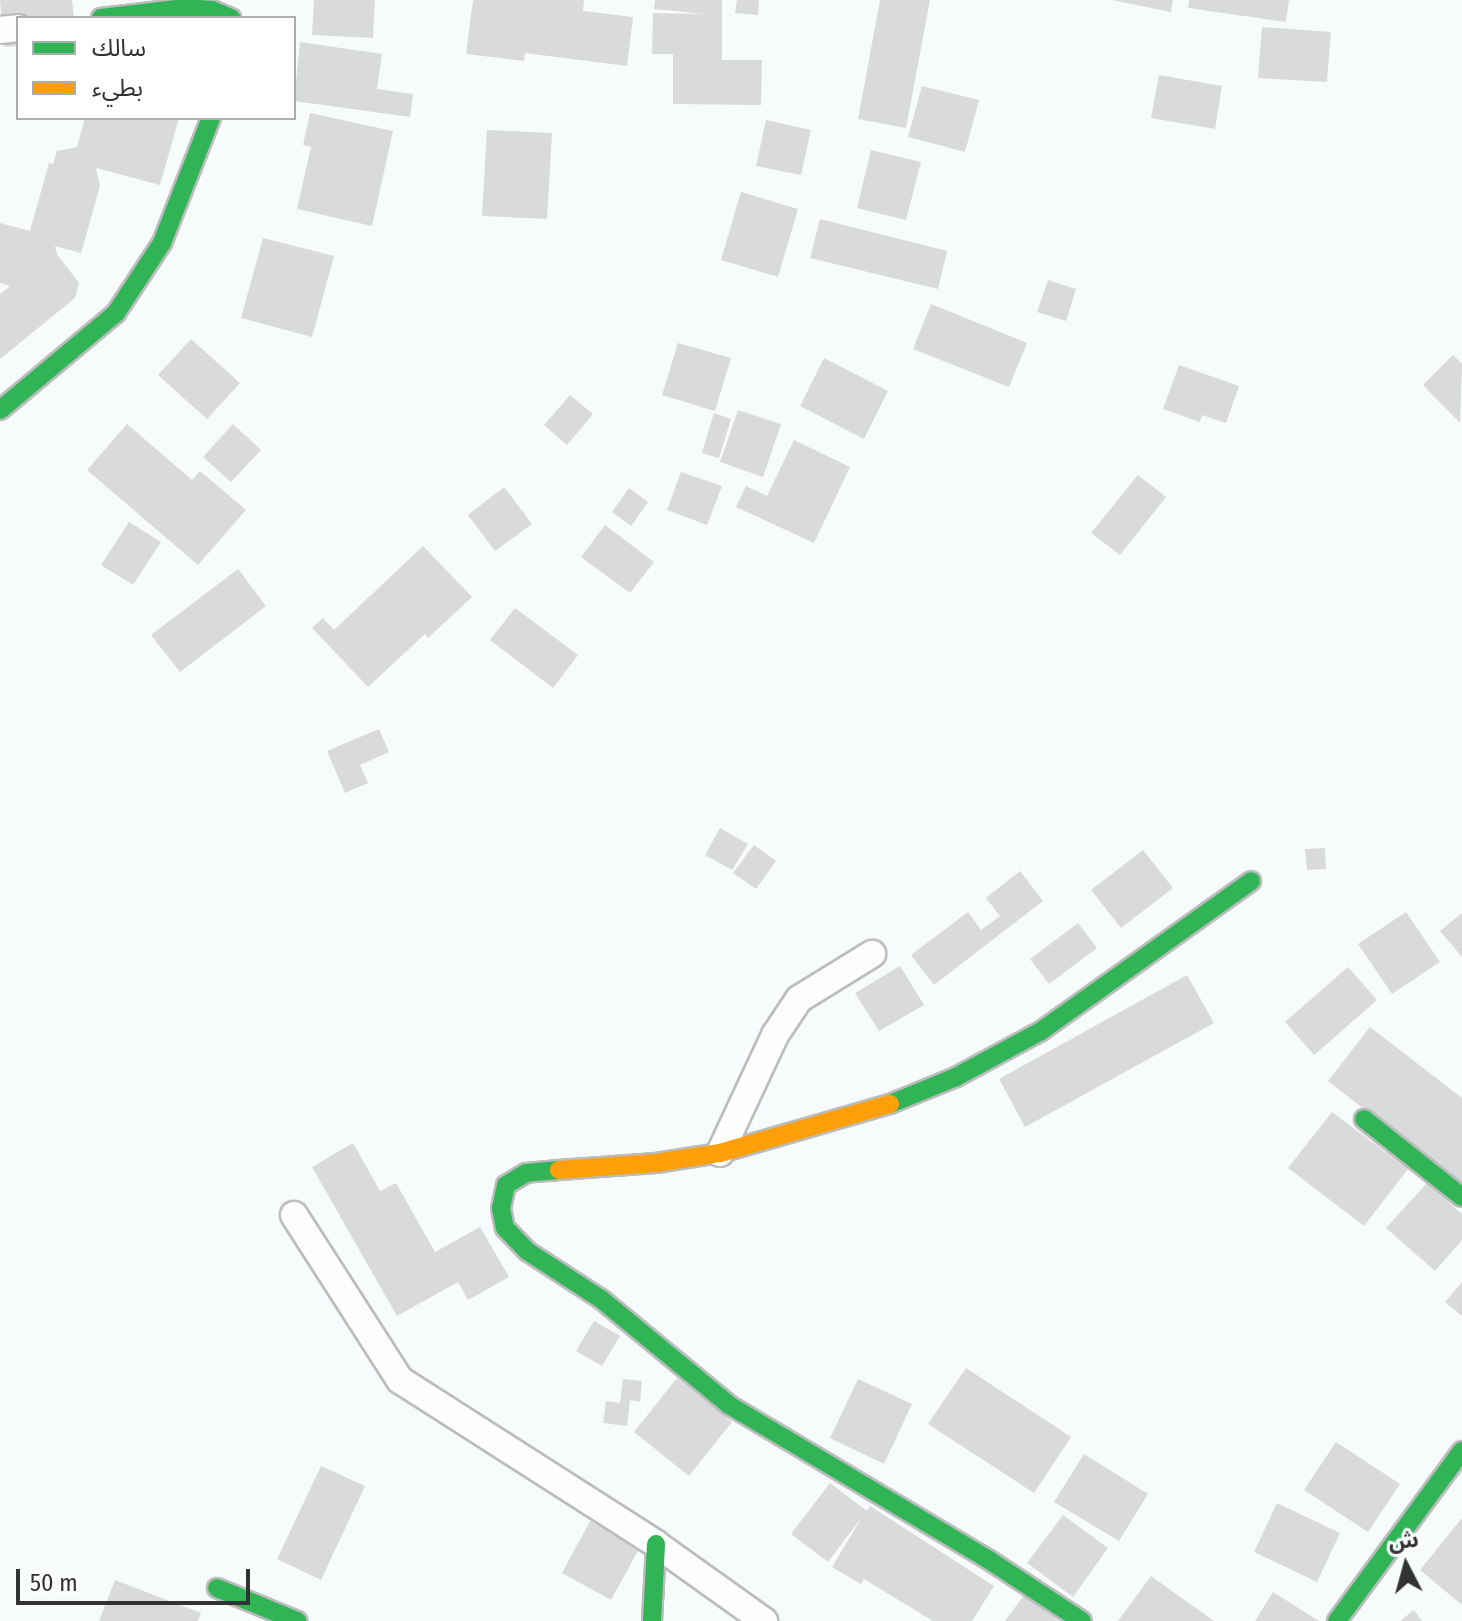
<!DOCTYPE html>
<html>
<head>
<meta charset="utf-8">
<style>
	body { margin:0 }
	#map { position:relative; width:1462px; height:1621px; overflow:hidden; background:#f8fbfc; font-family:"Fira Sans Condensed","Noto Sans Arabic",sans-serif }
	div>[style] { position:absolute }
	.building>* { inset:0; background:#d8dadb }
	.roads { filter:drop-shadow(2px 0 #babcbd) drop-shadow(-2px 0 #babcbd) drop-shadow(0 2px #babcbd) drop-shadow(0 -2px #babcbd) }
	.street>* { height:26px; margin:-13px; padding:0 13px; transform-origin:13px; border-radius:13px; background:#fefeff }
	.fast>* { height:18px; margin:-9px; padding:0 9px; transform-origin:9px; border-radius:9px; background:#30b455 }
	.slow>* { height:18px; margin:-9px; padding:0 9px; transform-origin:9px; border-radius:9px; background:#ff9f0a }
	span { translate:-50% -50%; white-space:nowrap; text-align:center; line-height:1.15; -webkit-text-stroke:7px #fff; paint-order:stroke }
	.legend { position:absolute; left:16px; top:16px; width:280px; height:104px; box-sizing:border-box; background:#fff; border:2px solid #acadad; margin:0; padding:10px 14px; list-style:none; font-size:24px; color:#303233 }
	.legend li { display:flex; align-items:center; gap:16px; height:40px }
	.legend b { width:40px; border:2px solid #acadad }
	.north { position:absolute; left:1366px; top:1525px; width:80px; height:80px; -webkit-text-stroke:6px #fff; paint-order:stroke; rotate:354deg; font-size:22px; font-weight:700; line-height:32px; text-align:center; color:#303233 }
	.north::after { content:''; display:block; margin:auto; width:28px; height:36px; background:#303233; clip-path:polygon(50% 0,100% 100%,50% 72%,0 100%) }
	.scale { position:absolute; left:16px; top:1569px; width:234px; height:36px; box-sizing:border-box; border:4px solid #303233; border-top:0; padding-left:10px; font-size:24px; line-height:28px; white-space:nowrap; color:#303233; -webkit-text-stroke:6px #fff; paint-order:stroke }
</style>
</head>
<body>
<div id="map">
	<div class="building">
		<i style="clip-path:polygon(0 0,72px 0,74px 18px,18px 18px,18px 46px,4px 47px)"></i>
		<i style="clip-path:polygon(314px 0,375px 0,373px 38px,312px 35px)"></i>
		<i style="clip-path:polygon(473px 0,584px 0,583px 11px,633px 17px,627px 66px,525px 53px,524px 61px,466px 54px)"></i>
		<i style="clip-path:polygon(655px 0,722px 0,722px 60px,762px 60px,761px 105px,673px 104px,673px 54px,652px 54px,653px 13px,704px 14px,654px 9px)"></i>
		<i style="clip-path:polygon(737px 0,759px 0,758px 15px,735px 13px)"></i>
		<i style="clip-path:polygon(880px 0,930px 0,906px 128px,858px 119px)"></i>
		<i style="clip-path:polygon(1112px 0,1173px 0,1171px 12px)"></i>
		<i style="clip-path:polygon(1189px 0,1289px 0,1286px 22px,1188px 8px)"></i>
		<i style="clip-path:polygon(1262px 27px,1331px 32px,1327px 82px,1258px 78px)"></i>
		<i style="clip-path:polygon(300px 42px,382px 54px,377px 89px,413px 94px,410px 117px,294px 101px)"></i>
		<i style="clip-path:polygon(1159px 75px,1222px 86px,1215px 129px,1151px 118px)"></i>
		<i style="clip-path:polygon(922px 86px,979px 100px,965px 152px,908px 137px)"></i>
		<i style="clip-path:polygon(310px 113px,393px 131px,372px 226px,297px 209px,311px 147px,303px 145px)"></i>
		<i style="clip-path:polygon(85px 118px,179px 118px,160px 185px,96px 168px,100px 186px,81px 253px,55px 246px,57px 254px,79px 283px,75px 298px,0 359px,0 294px,10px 286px,0 283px,0 223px,30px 231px,49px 163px,53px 164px,57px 151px,77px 147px)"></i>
		<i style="clip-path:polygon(766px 120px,811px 130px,801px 175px,756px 166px)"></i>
		<i style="clip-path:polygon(487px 130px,552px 133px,547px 219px,482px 216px)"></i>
		<i style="clip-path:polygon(871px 150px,921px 162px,906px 220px,857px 208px)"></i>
		<i style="clip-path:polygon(741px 192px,798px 209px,778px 277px,721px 260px)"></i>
		<i style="clip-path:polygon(820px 219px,947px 251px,938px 289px,810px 258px)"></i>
		<i style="clip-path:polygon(263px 238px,334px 256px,312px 337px,241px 318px)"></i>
		<i style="clip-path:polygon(1048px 280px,1076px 289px,1066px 321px,1037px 312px)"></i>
		<i style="clip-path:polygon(931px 304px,1027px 343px,1009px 387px,913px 349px)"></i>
		<i style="clip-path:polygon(191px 339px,240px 383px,207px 419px,158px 375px)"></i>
		<i style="clip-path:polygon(678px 343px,731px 358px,715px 411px,662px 395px)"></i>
		<i style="clip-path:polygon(1453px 355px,1462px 364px,1460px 423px,1423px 385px)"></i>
		<i style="clip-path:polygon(824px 358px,888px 391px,864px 439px,800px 406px)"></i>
		<i style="clip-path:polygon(1179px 365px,1239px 386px,1226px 423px,1202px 415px,1200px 422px,1163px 409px)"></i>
		<i style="clip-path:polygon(570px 395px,593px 414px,567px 445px,544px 425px)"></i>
		<i style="clip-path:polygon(738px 410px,781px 424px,763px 477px,720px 462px)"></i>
		<i style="clip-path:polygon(714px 413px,731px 419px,719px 458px,702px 453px)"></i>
		<i style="clip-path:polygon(127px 424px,192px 480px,200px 471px,246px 510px,198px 565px,87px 470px)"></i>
		<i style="clip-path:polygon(233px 424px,261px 450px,231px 482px,203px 457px)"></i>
		<i style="clip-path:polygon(794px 440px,850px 467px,814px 543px,736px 507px,746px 486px,767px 496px)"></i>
		<i style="clip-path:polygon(681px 472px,722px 486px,707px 525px,667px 510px)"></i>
		<i style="clip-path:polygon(1138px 475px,1166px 497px,1120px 555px,1091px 533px)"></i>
		<i style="clip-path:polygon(504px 487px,532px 524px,495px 551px,468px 515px)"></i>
		<i style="clip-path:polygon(629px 488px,648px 502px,631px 526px,612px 512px)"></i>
		<i style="clip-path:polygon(129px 522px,161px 542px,133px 585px,101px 565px)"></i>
		<i style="clip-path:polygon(605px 525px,654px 562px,630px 593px,581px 557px)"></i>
		<i style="clip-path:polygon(423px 546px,472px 597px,428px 638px,425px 634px,368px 687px,312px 628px,323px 618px,334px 630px)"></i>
		<i style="clip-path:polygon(238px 569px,266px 606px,180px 672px,151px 635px)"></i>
		<i style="clip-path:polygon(515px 608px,578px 655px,553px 688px,490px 640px)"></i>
		<i style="clip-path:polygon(379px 729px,389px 752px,360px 765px,368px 783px,345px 793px,327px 751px)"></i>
		<i style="clip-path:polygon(720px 828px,748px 844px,732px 870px,705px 855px)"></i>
		<i style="clip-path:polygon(754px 845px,776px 861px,756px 889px,733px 873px)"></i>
		<i style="clip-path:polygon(1325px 848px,1326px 869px,1307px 870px,1305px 849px)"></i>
		<i style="clip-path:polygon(1143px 850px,1173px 888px,1121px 928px,1091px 890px)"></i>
		<i style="clip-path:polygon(1020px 871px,1043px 901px,934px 985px,911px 955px,968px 912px,981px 930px,1000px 916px,986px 898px)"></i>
		<i style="clip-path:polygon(1406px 912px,1440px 962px,1392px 994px,1358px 944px)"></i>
		<i style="clip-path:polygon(1462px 913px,1462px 957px,1440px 931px)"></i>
		<i style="clip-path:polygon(1078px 923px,1097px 948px,1049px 984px,1030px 959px)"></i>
		<i style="clip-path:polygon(900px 966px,924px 1005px,879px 1031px,855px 993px)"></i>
		<i style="clip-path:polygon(1348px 967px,1377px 1000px,1314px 1055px,1285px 1022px)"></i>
		<i style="clip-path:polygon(1187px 975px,1214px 1023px,1025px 1127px,999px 1079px)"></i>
		<i style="clip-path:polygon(1370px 1027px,1462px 1098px,1462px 1185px,1328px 1081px)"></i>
		<i style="clip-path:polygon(1332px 1112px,1408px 1169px,1364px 1226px,1288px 1168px)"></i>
		<i style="clip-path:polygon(353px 1143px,380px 1191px,396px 1183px,435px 1252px,480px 1227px,509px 1277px,468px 1300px,458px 1282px,397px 1316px,312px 1167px)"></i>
		<i style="clip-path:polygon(1427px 1183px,1462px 1214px,1462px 1240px,1435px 1271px,1386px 1228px)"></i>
		<i style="clip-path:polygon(1462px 1282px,1462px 1316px,1445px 1302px)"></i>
		<i style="clip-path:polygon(594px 1321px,620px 1336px,602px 1366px,576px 1351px)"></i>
		<i style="clip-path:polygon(966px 1368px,1071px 1437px,1034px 1493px,928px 1424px)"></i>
		<i style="clip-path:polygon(677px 1378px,732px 1422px,689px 1476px,634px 1432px)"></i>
		<i style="clip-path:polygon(623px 1379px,642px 1381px,640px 1402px,630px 1400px,627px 1426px,603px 1423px,606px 1401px,620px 1403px)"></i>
		<i style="clip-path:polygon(858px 1379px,912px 1404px,884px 1464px,830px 1438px)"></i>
		<i style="clip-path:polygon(1336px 1442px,1400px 1484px,1368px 1532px,1304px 1490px)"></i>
		<i style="clip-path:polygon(1084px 1454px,1148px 1494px,1119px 1541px,1054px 1502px)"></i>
		<i style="clip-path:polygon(321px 1466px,365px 1486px,321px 1580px,277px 1559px)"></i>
		<i style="clip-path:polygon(830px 1483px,867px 1511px,870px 1506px,994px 1586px,972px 1621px,933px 1621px,864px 1579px,861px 1584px,832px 1567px,862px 1517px,828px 1562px,791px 1534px)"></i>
		<i style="clip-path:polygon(1277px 1503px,1340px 1533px,1317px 1582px,1254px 1552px)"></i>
		<i style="clip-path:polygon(1063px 1515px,1108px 1548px,1073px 1597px,1027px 1563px)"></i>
		<i style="clip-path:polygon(1462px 1518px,1462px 1605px,1420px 1570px)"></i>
		<i style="clip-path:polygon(590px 1521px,639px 1549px,611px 1600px,562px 1573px)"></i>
		<i style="clip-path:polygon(1151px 1576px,1214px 1621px,1118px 1621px)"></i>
		<i style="clip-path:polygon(115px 1580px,201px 1613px,198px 1621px,99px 1621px)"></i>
		<i style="clip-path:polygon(1273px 1592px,1319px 1621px,1255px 1621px)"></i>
		<i style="clip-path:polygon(1024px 1595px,1059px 1621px,1005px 1621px)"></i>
		<i style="clip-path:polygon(1414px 1610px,1422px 1621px,1400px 1621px)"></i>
	</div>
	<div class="roads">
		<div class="street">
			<i style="left:0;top:30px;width:18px;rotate:-6deg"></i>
			<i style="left:720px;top:1153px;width:130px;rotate:-65deg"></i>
			<i style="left:775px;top:1035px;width:43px;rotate:-56.3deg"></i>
			<i style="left:799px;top:999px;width:86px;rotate:-31.7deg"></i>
			<i style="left:294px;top:1215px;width:196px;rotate:57.3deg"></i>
			<i style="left:400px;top:1380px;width:304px;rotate:32.6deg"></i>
			<i style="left:656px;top:1544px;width:133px;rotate:35.5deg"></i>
		</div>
		<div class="fast">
			<i style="left:101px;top:18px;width:85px;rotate:-6.8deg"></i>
			<i style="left:185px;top:8px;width:27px;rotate:4deg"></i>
			<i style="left:212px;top:10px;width:21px;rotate:23deg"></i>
			<i style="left:0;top:410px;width:151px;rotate:-39.9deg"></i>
			<i style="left:116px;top:313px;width:84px;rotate:-56.7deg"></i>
			<i style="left:162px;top:243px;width:134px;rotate:-68.6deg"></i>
			<i style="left:890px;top:1104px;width:71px;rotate:-22.2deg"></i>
			<i style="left:956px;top:1077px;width:97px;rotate:-28.4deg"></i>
			<i style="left:1041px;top:1031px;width:258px;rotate:-35.5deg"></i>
			<i style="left:1364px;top:1119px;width:125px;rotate:38.5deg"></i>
			<i style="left:559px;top:1170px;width:33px;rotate:175deg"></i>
			<i style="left:526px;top:1173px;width:23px;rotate:149deg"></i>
			<i style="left:506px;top:1185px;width:24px;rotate:102deg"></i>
			<i style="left:501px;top:1208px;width:20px;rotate:79deg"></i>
			<i style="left:505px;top:1228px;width:32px;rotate:46deg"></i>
			<i style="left:527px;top:1251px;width:88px;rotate:33deg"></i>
			<i style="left:601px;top:1299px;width:166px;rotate:39.6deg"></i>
			<i style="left:729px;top:1405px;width:303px;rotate:30.8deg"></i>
			<i style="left:989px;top:1560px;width:111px;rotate:33.3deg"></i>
			<i style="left:217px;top:1588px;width:87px;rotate:22.4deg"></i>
			<i style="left:652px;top:1621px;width:77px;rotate:-87deg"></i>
			<i style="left:1337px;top:1621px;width:211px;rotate:-53.7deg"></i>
		</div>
		<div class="slow">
			<i style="left:559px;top:1170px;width:97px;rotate:-4.1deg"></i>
			<i style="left:656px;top:1163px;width:65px;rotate:-8.9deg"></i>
			<i style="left:720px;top:1153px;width:177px;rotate:-16.1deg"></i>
		</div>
	</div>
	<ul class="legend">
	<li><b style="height:10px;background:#30b455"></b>سالك</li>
	<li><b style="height:10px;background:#ff9f0a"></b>بطيء</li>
	</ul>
	<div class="north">ش</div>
	<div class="scale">50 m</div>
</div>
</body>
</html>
